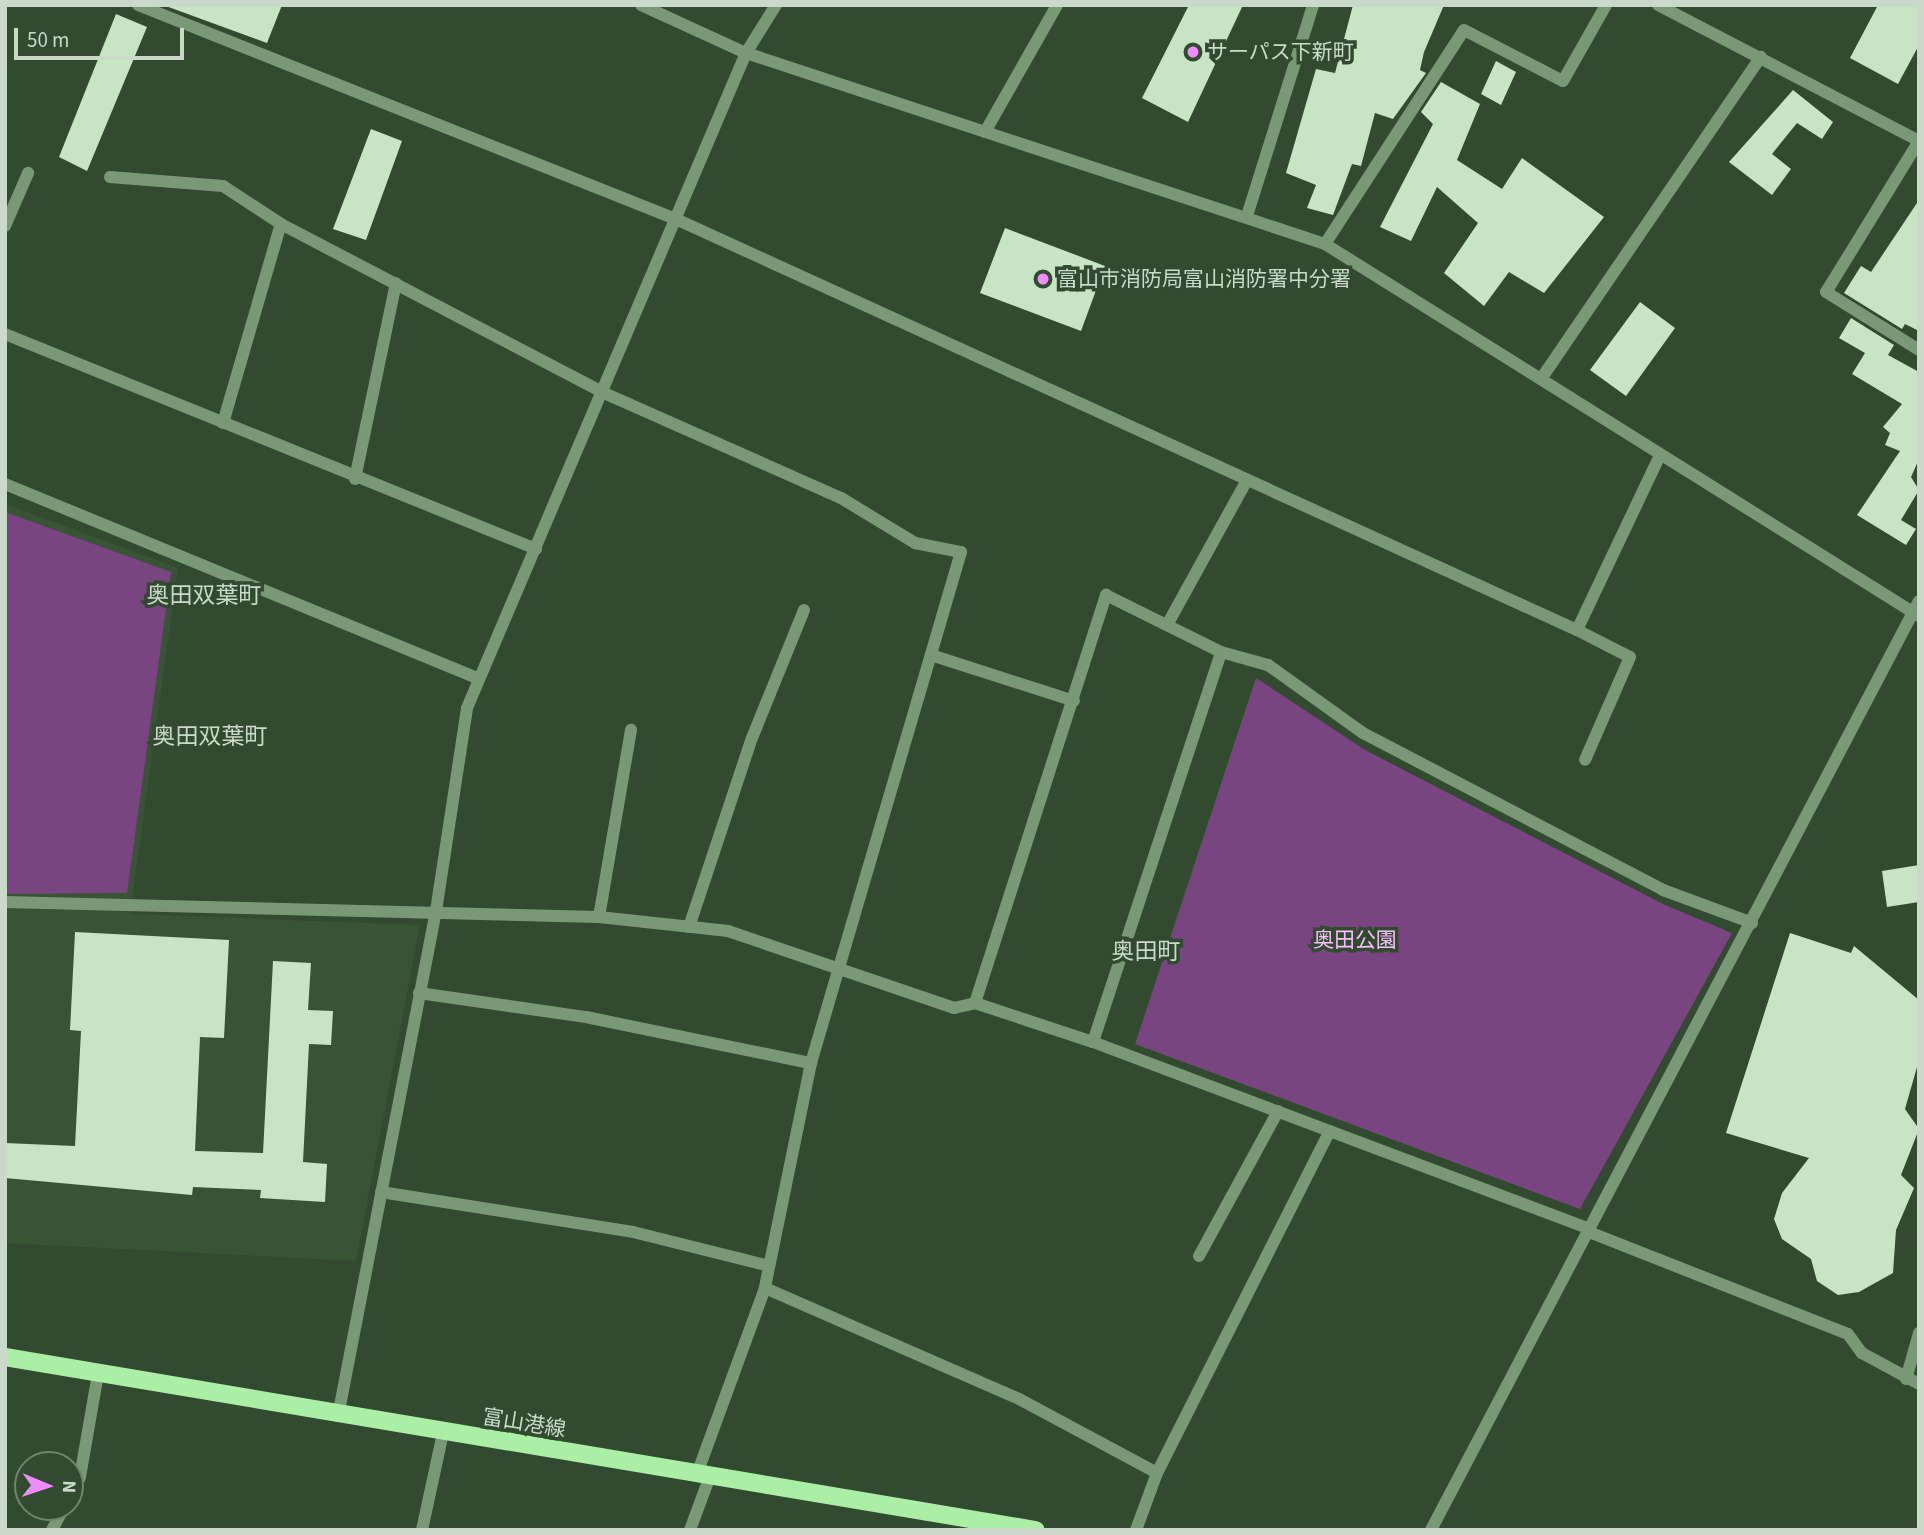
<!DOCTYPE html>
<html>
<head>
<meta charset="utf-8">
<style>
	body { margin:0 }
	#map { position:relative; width:1924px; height:1535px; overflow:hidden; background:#324a30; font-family:"Source Sans 3","Noto Sans JP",sans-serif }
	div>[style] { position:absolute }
	.built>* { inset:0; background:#375535 }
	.green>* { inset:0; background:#794580 }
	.building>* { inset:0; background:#c7e4c4 }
	.minor>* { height:12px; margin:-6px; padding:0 6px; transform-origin:6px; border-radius:6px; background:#799976 }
	.major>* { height:18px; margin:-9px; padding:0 9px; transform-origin:9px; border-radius:9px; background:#abeea5 }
	.dots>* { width:19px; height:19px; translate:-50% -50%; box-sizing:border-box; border:4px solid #324a30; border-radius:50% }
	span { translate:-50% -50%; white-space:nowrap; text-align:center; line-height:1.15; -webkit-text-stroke:7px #324a30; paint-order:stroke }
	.poi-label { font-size:21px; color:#cad9c9 }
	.left { translate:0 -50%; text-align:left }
	.park-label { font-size:21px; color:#f5befc }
	.street-label { font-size:21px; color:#cad9c9 }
	.neighbourhood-label { font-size:23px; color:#cad9c9 }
	.frame { position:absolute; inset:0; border:7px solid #cad9c9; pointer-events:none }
	.north { position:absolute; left:14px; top:1451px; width:70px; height:70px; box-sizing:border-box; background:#324a30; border:2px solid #6f836d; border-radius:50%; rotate:92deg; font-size:19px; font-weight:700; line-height:28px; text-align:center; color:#cad9c9 }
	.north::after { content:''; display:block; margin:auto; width:24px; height:32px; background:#ed8cfa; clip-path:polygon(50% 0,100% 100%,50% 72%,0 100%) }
	.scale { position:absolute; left:14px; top:28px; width:170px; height:32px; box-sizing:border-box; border:4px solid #cad9c9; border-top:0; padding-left:9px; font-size:21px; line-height:24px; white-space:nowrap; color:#cad9c9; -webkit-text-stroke:5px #324a30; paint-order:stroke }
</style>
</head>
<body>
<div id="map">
	<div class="built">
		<i style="clip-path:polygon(5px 504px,178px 568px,130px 914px,420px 925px,356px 1261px,5px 1243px)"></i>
	</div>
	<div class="green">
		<i style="clip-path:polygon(5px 512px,171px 572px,127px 893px,5px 894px)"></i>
		<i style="clip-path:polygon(1256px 678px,1365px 750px,1665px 905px,1732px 933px,1580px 1209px,1135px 1044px)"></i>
	</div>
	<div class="building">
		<i style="clip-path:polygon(163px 5px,282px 5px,267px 43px)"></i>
		<i style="clip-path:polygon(1189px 5px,1243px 5px,1188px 122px,1142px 98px)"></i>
		<i style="clip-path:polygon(1353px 5px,1444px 5px,1424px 52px,1420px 70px,1426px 73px,1393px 119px,1375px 113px,1361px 166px,1352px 164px,1333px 215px,1307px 208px,1316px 185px,1286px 173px,1316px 69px,1335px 73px)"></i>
		<i style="clip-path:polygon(1878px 5px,1919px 5px,1919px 45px,1898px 84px,1850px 58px)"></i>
		<i style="clip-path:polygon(116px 14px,147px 27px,87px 171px,59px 157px)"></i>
		<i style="clip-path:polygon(1496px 61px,1516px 72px,1501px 105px,1481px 94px)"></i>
		<i style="clip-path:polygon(1441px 82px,1480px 104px,1457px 160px,1502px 189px,1522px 158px,1604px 217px,1544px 293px,1509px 272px,1484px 306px,1444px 273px,1478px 223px,1437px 187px,1411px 241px,1380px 227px,1433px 124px,1421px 112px)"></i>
		<i style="clip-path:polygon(1793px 90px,1833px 122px,1822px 139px,1797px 123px,1772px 154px,1791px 169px,1772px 195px,1729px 162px)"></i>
		<i style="clip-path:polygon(371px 129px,402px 141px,366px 240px,333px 229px)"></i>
		<i style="clip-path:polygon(1919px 200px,1919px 331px,1905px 324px,1902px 329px,1844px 293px,1861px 266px,1871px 272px)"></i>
		<i style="clip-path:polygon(1005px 228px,1105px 266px,1081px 331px,980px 293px)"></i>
		<i style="clip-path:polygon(1640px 302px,1675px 328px,1626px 396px,1590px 370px)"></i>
		<i style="clip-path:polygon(1851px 318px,1894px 345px,1888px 355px,1919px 372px,1919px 459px,1911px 477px,1919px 490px,1901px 520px,1916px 529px,1906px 545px,1857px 515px,1900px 451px,1885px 445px,1890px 433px,1883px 427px,1902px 404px,1852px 374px,1865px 353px,1839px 338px)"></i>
		<i style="clip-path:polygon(1919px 865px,1919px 902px,1887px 907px,1882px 871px)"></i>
		<i style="clip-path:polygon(75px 932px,229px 940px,224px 1038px,200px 1037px,195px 1151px,263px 1153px,273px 961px,311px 963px,308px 1010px,333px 1011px,331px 1045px,309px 1044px,303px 1162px,327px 1164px,325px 1202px,260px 1198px,261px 1190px,193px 1187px,192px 1195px,5px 1178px,5px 1143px,75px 1146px,81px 1031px,70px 1030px)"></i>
		<i style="clip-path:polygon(1790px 933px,1851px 953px,1854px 946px,1919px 1000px,1919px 1060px,1905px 1109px,1919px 1129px,1901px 1175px,1914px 1188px,1896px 1230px,1893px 1273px,1859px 1292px,1838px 1295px,1817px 1281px,1811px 1259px,1782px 1239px,1774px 1219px,1782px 1193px,1809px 1158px,1726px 1133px)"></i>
	</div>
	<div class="minor">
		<i style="left:138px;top:5px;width:581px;rotate:21.71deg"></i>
		<i style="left:678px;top:220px;width:988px;rotate:24.52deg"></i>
		<i style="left:1577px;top:630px;width:194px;rotate:-64.6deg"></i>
		<i style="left:641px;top:5px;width:115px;rotate:24.6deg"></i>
		<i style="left:746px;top:53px;width:610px;rotate:18.26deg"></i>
		<i style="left:1325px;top:244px;width:701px;rotate:32.06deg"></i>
		<i style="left:1658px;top:5px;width:294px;rotate:27.5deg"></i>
		<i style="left:1919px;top:141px;width:177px;rotate:121.6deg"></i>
		<i style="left:1826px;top:292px;width:110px;rotate:31.9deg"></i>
		<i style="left:985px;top:132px;width:146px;rotate:-60.4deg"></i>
		<i style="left:110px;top:177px;width:113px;rotate:4.6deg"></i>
		<i style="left:223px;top:186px;width:69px;rotate:33.2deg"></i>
		<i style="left:281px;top:224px;width:365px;rotate:27.6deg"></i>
		<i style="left:604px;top:393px;width:259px;rotate:23.9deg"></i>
		<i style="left:841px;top:498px;width:87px;rotate:31.3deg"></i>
		<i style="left:915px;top:543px;width:47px;rotate:11.1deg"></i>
		<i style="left:961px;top:552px;width:533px;rotate:106.36deg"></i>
		<i style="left:811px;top:1063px;width:230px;rotate:101.6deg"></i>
		<i style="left:765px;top:1288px;width:198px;rotate:110.1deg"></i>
		<i style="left:1247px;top:216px;width:221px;rotate:-72.6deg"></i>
		<i style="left:5px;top:226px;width:58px;rotate:-66.5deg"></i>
		<i style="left:1325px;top:244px;width:255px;rotate:-57deg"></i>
		<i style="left:1464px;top:30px;width:111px;rotate:27.3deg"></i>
		<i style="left:1563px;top:81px;width:87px;rotate:-60.5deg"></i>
		<i style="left:5px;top:334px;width:573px;rotate:22.04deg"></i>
		<i style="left:1541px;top:379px;width:390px;rotate:-55.7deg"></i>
		<i style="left:223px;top:423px;width:207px;rotate:-73.8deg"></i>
		<i style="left:355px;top:479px;width:200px;rotate:-78.2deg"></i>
		<i style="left:5px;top:484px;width:510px;rotate:22.34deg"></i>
		<i style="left:1167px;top:625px;width:166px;rotate:-61.1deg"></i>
		<i style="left:1577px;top:630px;width:59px;rotate:27deg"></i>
		<i style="left:1630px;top:657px;width:112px;rotate:113.6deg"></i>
		<i style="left:931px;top:655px;width:150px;rotate:17.8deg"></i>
		<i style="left:5px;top:902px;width:594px;rotate:1.45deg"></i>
		<i style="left:599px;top:917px;width:130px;rotate:6.2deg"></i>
		<i style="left:728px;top:931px;width:239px;rotate:18.8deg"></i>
		<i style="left:954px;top:1008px;width:22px;rotate:-13deg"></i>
		<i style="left:975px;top:1003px;width:124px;rotate:18.3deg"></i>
		<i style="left:1093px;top:1042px;width:531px;rotate:20.62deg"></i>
		<i style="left:599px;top:917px;width:190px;rotate:-80.3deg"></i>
		<i style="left:689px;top:927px;width:199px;rotate:-71.6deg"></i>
		<i style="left:752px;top:738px;width:138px;rotate:-67.9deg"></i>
		<i style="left:419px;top:993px;width:169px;rotate:8.2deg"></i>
		<i style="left:586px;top:1017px;width:230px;rotate:11.6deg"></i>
		<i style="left:975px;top:1003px;width:429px;rotate:-72.2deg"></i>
		<i style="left:1106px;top:595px;width:128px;rotate:26.4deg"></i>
		<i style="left:1221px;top:652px;width:49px;rotate:15.5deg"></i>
		<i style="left:1268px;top:665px;width:117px;rotate:35.6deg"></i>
		<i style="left:1363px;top:733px;width:339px;rotate:27.6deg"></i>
		<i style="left:1663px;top:890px;width:95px;rotate:20.3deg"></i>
		<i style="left:1093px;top:1042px;width:410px;rotate:-71.8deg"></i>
		<i style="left:381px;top:1192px;width:255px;rotate:9deg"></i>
		<i style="left:633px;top:1232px;width:140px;rotate:14deg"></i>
		<i style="left:1589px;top:1232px;width:278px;rotate:21.5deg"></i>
		<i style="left:1848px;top:1334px;width:24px;rotate:54deg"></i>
		<i style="left:1862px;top:1353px;width:65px;rotate:28.5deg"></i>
		<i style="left:1199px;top:1256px;width:165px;rotate:-61.4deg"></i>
		<i style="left:765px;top:1288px;width:279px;rotate:23.6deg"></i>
		<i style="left:1021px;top:1400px;width:154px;rotate:28.2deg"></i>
		<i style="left:1157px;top:1473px;width:61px;rotate:110.2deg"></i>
		<i style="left:1906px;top:1379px;width:48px;rotate:-74.2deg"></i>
		<i style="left:338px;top:1416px;width:514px;rotate:-79.02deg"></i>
		<i style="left:436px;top:911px;width:205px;rotate:-81.3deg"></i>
		<i style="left:467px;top:708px;width:712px;rotate:-66.93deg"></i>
		<i style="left:746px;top:53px;width:57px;rotate:-58deg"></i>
		<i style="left:1157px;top:1473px;width:383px;rotate:-63.2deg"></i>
		<i style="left:70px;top:1496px;width:21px;rotate:-62deg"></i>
		<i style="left:80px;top:1477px;width:105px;rotate:-80.1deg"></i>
		<i style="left:52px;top:1530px;width:26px;rotate:-62deg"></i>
		<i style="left:422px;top:1530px;width:99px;rotate:-77.8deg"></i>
		<i style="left:690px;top:1530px;width:58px;rotate:-69.7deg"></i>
		<i style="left:1431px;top:1530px;width:1049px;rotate:-62.29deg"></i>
	</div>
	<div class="major">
		<i style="left:5px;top:1357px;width:1045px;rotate:9.53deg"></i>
	</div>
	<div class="dots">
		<i style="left:1193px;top:52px;background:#ed8cfa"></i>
		<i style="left:1043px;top:279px;background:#ed8cfa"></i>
	</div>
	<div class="poi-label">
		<span class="left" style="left:1207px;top:52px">サーパス下新町</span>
		<span class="left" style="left:1057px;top:279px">富山市消防局富山消防署中分署</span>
	</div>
	<div class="park-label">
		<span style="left:1355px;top:940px">奥田公園</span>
	</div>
	<div class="street-label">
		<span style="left:524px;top:1423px;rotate:9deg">富山港線</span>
	</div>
	<div class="neighbourhood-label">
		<span style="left:204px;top:596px">奥田双葉町</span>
		<span style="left:210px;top:737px">奥田双葉町</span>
		<span style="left:1146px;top:952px">奥田町</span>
	</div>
	<div class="frame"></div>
	<div class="north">N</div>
	<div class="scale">50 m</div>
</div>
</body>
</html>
